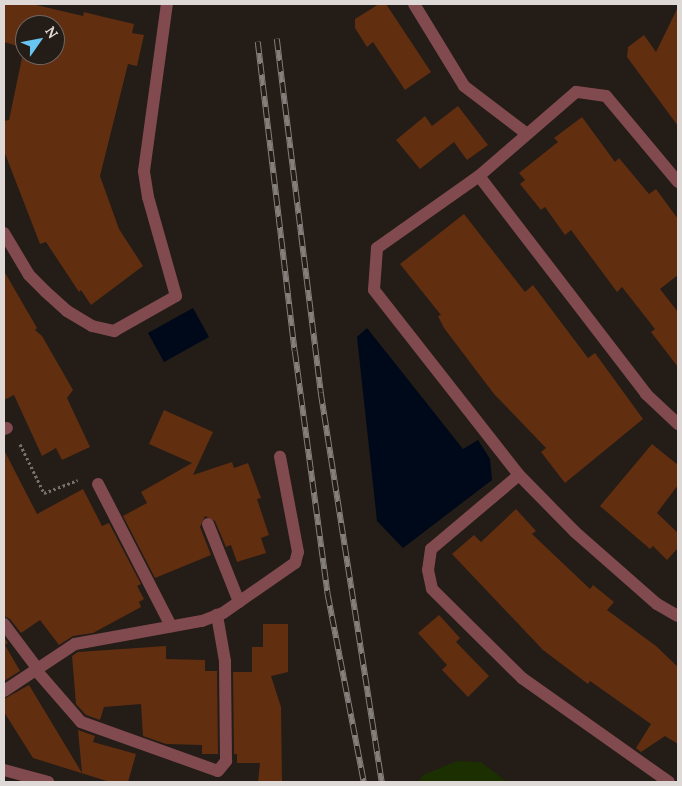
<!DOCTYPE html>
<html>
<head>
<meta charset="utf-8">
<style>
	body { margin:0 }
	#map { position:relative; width:682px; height:786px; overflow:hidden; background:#231c17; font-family:Lora,serif }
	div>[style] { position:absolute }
	.green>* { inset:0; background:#1c2f01 }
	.water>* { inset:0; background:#000919 }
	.building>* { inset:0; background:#612e10 }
	.path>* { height:3px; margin-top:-1.5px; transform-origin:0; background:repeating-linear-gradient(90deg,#77706c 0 2.5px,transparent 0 5px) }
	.service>* { height:12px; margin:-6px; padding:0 6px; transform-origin:6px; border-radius:6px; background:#814a4f }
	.minor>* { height:12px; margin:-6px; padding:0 6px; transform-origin:6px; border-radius:6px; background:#814a4f }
	.rail>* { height:5.5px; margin-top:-2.75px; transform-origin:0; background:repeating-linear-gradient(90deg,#231c17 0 11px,#857f7b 0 22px); box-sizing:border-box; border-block:1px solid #857f7b }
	span { translate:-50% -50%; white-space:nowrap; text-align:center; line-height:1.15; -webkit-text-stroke:4.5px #231c17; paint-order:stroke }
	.frame { position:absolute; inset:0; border:5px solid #ded9d6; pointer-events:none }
	.north { position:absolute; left:15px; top:15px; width:50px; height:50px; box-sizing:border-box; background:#231c17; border:1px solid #6e6863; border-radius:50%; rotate:57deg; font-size:14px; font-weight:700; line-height:20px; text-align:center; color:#ded9d6 }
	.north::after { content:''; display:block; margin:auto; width:18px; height:22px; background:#68c4f0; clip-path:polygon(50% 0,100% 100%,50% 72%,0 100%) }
</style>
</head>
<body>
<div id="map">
	<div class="green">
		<i style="clip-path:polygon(457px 761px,481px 762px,507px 782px,418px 782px,423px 775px)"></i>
	</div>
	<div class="water">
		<i style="clip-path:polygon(193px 308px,209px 337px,164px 362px,148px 333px)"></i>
		<i style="clip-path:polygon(367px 328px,463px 449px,478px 440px,490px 459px,492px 480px,403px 548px,377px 521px,357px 337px)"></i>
	</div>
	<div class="building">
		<i style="clip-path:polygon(evenodd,4px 4px,32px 4px,83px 16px,84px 12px,104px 17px,134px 24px,132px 33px,144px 35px,137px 66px,128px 64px,100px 176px,119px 229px,143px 266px,91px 305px,81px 290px,79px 292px,46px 242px,40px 244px,4px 151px,4px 121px,9px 120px,24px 48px,4px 42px,4px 4px,25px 25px,55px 25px,55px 55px,25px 55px,25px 25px)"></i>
		<i style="clip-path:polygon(379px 4px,386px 4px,431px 72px,405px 90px,373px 42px,367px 47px,355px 28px,355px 19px)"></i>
		<i style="clip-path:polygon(678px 7px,678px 126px,627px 57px,628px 47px,644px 35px,656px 52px)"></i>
		<i style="clip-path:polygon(458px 106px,488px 145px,467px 160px,454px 142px,420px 169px,396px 140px,425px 116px,432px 126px)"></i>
		<i style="clip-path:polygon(582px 117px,615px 162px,619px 158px,649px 194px,656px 189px,678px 219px,678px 275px,660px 289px,678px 312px,678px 367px,651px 332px,655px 329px,622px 287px,617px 292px,571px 230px,565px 235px,545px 207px,541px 210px,520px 184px,525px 180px,519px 173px,558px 142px,554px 138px)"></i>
		<i style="clip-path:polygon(464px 214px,525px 292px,533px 285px,588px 358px,595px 353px,643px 419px,565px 483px,541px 452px,546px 448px,494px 394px,444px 328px,438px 316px,441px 315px,400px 264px)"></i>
		<i style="clip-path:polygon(4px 271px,37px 328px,35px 330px,42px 336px,73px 390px,67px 398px,90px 447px,62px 460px,56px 448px,42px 456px,14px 395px,4px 400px)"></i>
		<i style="clip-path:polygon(164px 410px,213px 432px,193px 475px,232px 462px,234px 468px,248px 463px,261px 498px,257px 499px,269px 535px,261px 538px,266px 553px,237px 562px,231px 545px,226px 547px,215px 521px,205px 516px,200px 527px,211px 555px,155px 578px,123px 516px,147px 503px,141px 492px,192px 463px,149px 444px)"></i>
		<i style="clip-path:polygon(652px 444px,678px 465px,678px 485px,657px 513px,678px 533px,678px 548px,667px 560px,653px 546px,650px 549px,600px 506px)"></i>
		<i style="clip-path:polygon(4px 450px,37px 514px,83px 489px,102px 526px,109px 523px,141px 584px,137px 586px,144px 599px,139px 602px,141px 607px,93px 633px,73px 636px,59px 645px,40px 620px,21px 633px,10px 619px,4px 616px)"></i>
		<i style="clip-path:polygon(516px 509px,536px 531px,532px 534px,590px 589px,593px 585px,614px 602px,607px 610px,656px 646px,678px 667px,678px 744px,665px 736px,641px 752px,636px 748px,651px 724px,590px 681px,588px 684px,543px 650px,452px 554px,474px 535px,481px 542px)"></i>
		<i style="clip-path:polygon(439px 615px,460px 638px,456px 642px,489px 676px,468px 697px,442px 670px,447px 665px,418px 633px)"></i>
		<i style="clip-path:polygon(263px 624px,288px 624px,288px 672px,271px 676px,281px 707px,282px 782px,258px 782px,260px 763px,237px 763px,237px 754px,234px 754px,233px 672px,252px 672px,252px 647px,263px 647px)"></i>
		<i style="clip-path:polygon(4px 637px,8px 643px,5px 645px,20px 671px,4px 681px)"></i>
		<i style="clip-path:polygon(166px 646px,166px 659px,205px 660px,205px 671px,217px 671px,218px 754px,202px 754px,202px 745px,166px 744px,143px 736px,141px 704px,104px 707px,100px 720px,86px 715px,76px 704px,72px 656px,78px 652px)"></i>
		<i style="clip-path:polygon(29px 685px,82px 773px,78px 730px,95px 736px,93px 742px,136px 754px,128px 782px,110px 782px,33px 758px,4px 712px,4px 699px)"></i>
	</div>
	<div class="path">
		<i style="left:20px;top:444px;width:55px;rotate:63.9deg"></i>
		<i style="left:44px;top:493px;width:36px;rotate:-21deg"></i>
	</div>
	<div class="service">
		<i style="left:208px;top:524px;width:84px;rotate:68.3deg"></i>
		<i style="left:35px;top:669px;width:70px;rotate:49deg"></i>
		<i style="left:81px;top:722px;width:145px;rotate:19.7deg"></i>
		<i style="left:218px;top:771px;width:13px;rotate:-51deg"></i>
		<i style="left:226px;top:761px;width:100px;rotate:-90.6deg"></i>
		<i style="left:225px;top:661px;width:47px;rotate:-99.9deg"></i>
	</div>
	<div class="minor">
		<i style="left:414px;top:4px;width:96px;rotate:58.6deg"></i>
		<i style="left:464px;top:86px;width:79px;rotate:37.3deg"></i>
		<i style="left:479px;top:176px;width:275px;rotate:52.5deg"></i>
		<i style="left:646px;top:394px;width:44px;rotate:43.2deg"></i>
		<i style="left:678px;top:182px;width:112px;rotate:-129.9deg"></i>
		<i style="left:606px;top:96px;width:30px;rotate:-172deg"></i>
		<i style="left:576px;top:92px;width:128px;rotate:139.1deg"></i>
		<i style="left:479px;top:176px;width:125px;rotate:144.8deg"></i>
		<i style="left:377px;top:248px;width:42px;rotate:94.1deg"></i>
		<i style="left:374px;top:290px;width:235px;rotate:51.9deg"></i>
		<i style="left:519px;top:475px;width:80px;rotate:45.5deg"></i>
		<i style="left:575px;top:532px;width:109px;rotate:41.3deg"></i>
		<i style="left:657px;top:604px;width:24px;rotate:30deg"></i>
		<i style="left:4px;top:233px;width:49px;rotate:59.2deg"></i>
		<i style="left:29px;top:275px;width:24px;rotate:45deg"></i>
		<i style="left:46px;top:292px;width:28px;rotate:42deg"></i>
		<i style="left:67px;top:311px;width:29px;rotate:31deg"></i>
		<i style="left:92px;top:326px;width:23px;rotate:13deg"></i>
		<i style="left:114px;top:331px;width:71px;rotate:-29.4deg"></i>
		<i style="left:176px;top:296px;width:103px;rotate:-105.8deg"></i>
		<i style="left:148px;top:197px;width:26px;rotate:-99deg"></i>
		<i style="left:144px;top:171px;width:169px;rotate:-82.2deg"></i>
		<i style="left:4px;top:429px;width:3px;rotate:-18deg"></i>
		<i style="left:519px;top:475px;width:115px;rotate:139.9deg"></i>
		<i style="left:431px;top:549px;width:21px;rotate:98deg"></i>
		<i style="left:428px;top:570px;width:19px;rotate:78deg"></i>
		<i style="left:432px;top:589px;width:127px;rotate:44.7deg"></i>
		<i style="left:522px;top:678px;width:180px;rotate:35.3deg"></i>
		<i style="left:98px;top:484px;width:160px;rotate:62.8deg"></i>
		<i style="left:4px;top:624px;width:55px;rotate:53.1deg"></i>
		<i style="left:4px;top:691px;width:85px;rotate:-33.5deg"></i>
		<i style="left:75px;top:644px;width:129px;rotate:-10.3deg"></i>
		<i style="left:202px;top:621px;width:22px;rotate:-21deg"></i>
		<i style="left:223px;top:613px;width:88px;rotate:-34.8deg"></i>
		<i style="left:295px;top:563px;width:11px;rotate:-75deg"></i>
		<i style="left:298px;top:552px;width:97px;rotate:-100.7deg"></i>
		<i style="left:4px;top:770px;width:46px;rotate:15.3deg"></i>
	</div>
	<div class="rail">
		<i style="left:277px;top:39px;width:357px;rotate:82.9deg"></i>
		<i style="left:321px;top:393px;width:394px;rotate:81.1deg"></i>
		<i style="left:258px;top:42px;width:311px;rotate:83.2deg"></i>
		<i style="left:295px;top:351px;width:246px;rotate:82.3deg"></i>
		<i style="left:328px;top:595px;width:190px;rotate:79.1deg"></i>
	</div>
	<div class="frame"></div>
	<div class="north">N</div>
</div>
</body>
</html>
